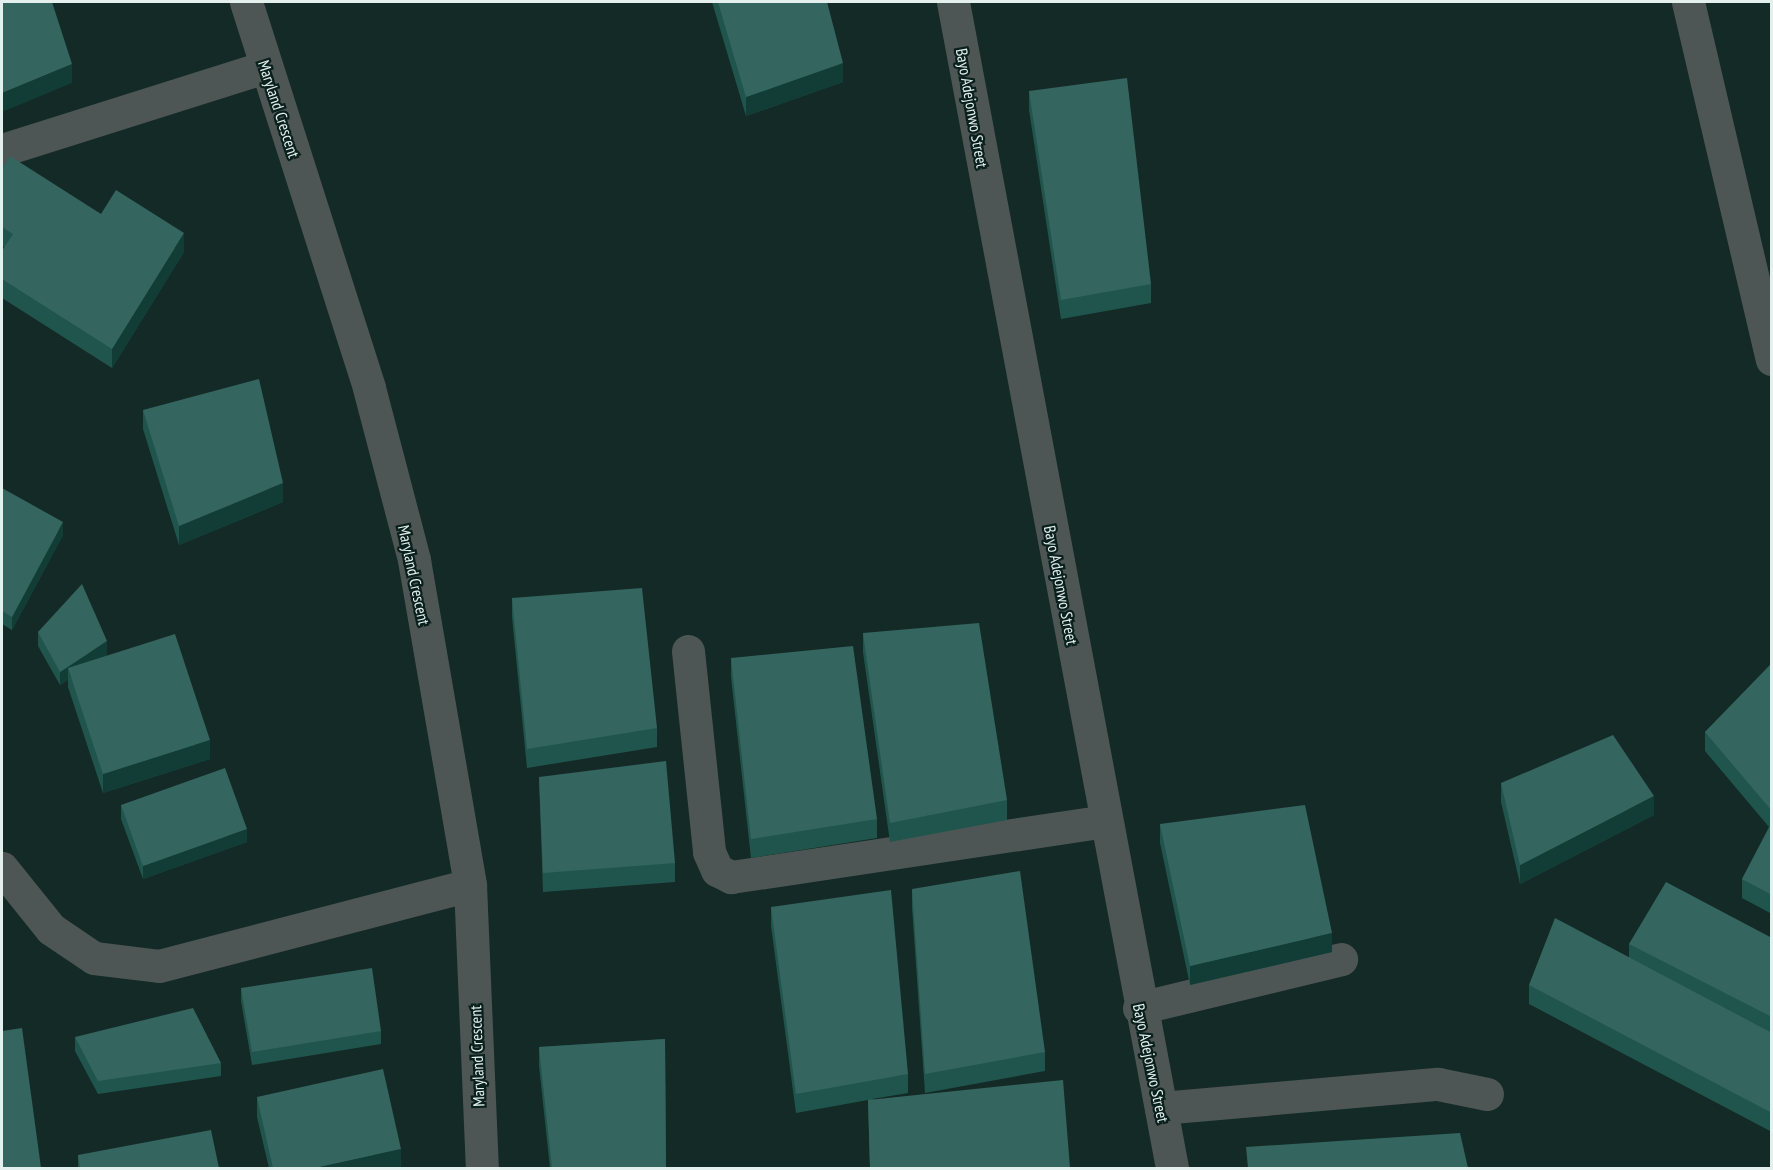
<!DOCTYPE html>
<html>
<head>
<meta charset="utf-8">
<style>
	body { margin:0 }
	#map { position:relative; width:1773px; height:1170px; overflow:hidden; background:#142a26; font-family:"PT Sans Narrow",sans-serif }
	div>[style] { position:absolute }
	.minor>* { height:33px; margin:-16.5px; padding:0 16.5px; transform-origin:16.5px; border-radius:16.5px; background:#4d5655 }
	.wall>* { inset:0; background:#20554e }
	.shaded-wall>* { inset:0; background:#123d37 }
	.building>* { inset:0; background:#35655f }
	span { translate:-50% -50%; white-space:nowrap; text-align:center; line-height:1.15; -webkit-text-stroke:4.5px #0a201d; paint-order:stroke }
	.street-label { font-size:16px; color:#e3f0ee }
	.frame { position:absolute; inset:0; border:3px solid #e3f0ee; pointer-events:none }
</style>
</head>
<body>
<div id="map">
	<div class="minor">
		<i style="left:246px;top:2px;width:405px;rotate:72.3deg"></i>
		<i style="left:369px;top:388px;width:178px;rotate:75.3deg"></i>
		<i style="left:414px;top:560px;width:330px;rotate:80.2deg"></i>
		<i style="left:470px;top:885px;width:283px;rotate:87.6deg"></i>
		<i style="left:953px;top:2px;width:1186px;rotate:79.36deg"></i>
		<i style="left:1688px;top:2px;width:367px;rotate:76.8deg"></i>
		<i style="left:2px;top:150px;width:276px;rotate:-17.5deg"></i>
		<i style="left:688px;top:651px;width:202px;rotate:84deg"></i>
		<i style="left:709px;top:852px;width:20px;rotate:66deg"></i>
		<i style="left:717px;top:870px;width:16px;rotate:27deg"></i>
		<i style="left:731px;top:877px;width:379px;rotate:-8.5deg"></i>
		<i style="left:2px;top:868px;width:78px;rotate:51.2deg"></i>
		<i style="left:51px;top:929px;width:52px;rotate:34deg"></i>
		<i style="left:94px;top:958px;width:65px;rotate:7deg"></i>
		<i style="left:159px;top:966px;width:321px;rotate:-14.6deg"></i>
		<i style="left:1139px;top:1008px;width:208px;rotate:-13.6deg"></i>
		<i style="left:1161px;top:1108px;width:278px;rotate:-5deg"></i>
		<i style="left:1438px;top:1084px;width:50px;rotate:11.5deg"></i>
	</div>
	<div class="wall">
		<i style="clip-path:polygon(712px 2px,827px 2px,843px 82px,746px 116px)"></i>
		<i style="clip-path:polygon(1029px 91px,1151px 284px,1151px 303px,1061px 319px,1029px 110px)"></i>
		<i style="clip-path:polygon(2px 169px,184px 252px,112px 368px,2px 298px,2px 251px,4px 247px,2px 246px)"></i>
		<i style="clip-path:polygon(143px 410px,283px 502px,179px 545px,143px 429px)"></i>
		<i style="clip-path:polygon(2px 488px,63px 535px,12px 630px,2px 624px)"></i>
		<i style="clip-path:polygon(512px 598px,657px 728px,657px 747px,527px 768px,512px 617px)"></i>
		<i style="clip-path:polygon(38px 632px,107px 655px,104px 657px,210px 759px,103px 793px,68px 687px,68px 680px,60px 685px,38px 646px)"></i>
		<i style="clip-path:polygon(863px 633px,1007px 800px,1007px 820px,890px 842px,863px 652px)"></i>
		<i style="clip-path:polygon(731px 658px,877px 819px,877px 838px,751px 858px,731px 677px)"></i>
		<i style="clip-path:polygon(1772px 663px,1772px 914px,1742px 898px,1742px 879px,1769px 827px,1705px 751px,1705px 732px)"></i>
		<i style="clip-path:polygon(539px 777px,675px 863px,675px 882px,543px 892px)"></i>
		<i style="clip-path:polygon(1501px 783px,1654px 815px,1520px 884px,1501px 802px)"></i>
		<i style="clip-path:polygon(121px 805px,247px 842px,143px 879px,121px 819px)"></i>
		<i style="clip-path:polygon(1160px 824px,1332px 952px,1190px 985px,1160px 843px)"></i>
		<i style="clip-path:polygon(912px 889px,1045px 1052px,1045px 1071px,925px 1093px,912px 908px)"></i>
		<i style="clip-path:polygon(771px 907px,908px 1074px,908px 1093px,872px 1099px,1070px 1168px,870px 1168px,868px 1100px,796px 1113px,771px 926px)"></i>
		<i style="clip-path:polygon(1772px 938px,1772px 1132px,1529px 1004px,1529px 985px,1629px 957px,1629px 944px)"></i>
		<i style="clip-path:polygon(241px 988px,381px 1031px,381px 1044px,252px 1065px,241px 1001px)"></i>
		<i style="clip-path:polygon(75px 1037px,221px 1063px,221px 1076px,98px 1094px,75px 1051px)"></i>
		<i style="clip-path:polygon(665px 1039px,666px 1168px,550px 1168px,539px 1066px,539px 1047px)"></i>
		<i style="clip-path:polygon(257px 1097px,401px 1168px,269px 1168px,257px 1117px)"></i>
		<i style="clip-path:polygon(78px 1155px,219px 1168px,78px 1168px)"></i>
	</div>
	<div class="shaded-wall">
		<i style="clip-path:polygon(843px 63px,843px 82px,746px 116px,746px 97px)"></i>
		<i style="clip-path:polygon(72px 64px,72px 83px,2px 112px,2px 93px)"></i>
		<i style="clip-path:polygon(184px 233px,184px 252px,112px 368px,112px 349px)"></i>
		<i style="clip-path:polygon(283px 483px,283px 502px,179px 545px,179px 526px)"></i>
		<i style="clip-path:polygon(63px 522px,63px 535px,12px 630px,12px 617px)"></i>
		<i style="clip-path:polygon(107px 641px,107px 655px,71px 678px,68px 668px,68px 680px,60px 685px,60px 672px)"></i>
		<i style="clip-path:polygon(210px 740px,210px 759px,103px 793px,103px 774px)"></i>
		<i style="clip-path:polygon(1654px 796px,1654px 815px,1520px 884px,1520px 865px)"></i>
		<i style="clip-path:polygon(247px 829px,247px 842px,143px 879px,143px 866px)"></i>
		<i style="clip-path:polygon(1332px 933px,1332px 952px,1190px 985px,1190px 966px)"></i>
		<i style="clip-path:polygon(401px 1149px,401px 1168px,314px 1168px)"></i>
	</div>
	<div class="building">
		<i style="clip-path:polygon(2px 2px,52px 2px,72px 64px,2px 93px)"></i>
		<i style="clip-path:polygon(718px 2px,827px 2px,843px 63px,746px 97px)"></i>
		<i style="clip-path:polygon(1127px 78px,1151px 284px,1061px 300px,1029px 91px)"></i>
		<i style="clip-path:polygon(10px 156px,101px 214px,116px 190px,184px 233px,112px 349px,2px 279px,2px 251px,13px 234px,2px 227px,2px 169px)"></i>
		<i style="clip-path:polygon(259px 379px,283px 483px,179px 526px,143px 410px)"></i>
		<i style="clip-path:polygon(2px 488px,63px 522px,12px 617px,2px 611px)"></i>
		<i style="clip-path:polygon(82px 584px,107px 641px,60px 672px,38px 632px)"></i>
		<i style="clip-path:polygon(642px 588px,657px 728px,527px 749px,512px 598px)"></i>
		<i style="clip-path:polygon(979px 623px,1007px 800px,890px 823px,863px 633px)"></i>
		<i style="clip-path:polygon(175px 634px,210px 740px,103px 774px,68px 668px)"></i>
		<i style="clip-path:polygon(853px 646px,877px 819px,751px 839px,731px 658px)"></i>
		<i style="clip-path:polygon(1772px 663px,1772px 811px,1705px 732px)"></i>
		<i style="clip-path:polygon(1613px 735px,1654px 796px,1520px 865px,1501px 783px)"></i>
		<i style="clip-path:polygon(666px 761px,675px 863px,543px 873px,539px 777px)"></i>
		<i style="clip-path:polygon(225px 768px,247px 829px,143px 866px,121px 805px)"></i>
		<i style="clip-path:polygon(1305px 805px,1332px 933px,1190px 966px,1160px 824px)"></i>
		<i style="clip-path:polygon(1772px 822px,1772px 895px,1742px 879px)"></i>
		<i style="clip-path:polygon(1020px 871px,1045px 1052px,925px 1074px,912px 889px)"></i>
		<i style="clip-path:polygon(1666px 882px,1772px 938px,1772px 1017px,1629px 944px)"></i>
		<i style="clip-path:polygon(891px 890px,908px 1074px,796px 1094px,771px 907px)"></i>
		<i style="clip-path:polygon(1555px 918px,1772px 1033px,1772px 1113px,1529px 985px)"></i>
		<i style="clip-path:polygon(372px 968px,381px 1031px,252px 1052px,241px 988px)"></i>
		<i style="clip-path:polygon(193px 1008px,221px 1063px,98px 1081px,75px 1037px)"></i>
		<i style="clip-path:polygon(22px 1028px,41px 1168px,2px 1168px,2px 1031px)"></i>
		<i style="clip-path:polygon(665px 1039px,666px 1168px,552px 1168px,539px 1047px)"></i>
		<i style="clip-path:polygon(383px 1069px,401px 1149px,314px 1168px,273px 1168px,257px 1097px)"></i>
		<i style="clip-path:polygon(1063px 1080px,1070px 1168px,870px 1168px,868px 1100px)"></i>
		<i style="clip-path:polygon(211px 1130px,219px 1168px,80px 1168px,78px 1155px)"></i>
		<i style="clip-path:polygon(1460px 1133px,1468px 1168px,1248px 1168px,1246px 1147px)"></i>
	</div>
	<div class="street-label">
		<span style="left:972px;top:108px;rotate:80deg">Bayo Adejonwo Street</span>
		<span style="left:279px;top:109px;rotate:72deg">Maryland Crescent</span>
		<span style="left:414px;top:575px;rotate:78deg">Maryland Crescent</span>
		<span style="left:1061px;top:585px;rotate:79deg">Bayo Adejonwo Street</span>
		<span style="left:477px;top:1056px;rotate:-92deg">Maryland Crescent</span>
		<span style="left:1151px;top:1063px;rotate:78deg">Bayo Adejonwo Street</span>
	</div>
	<div class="frame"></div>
</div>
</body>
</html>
